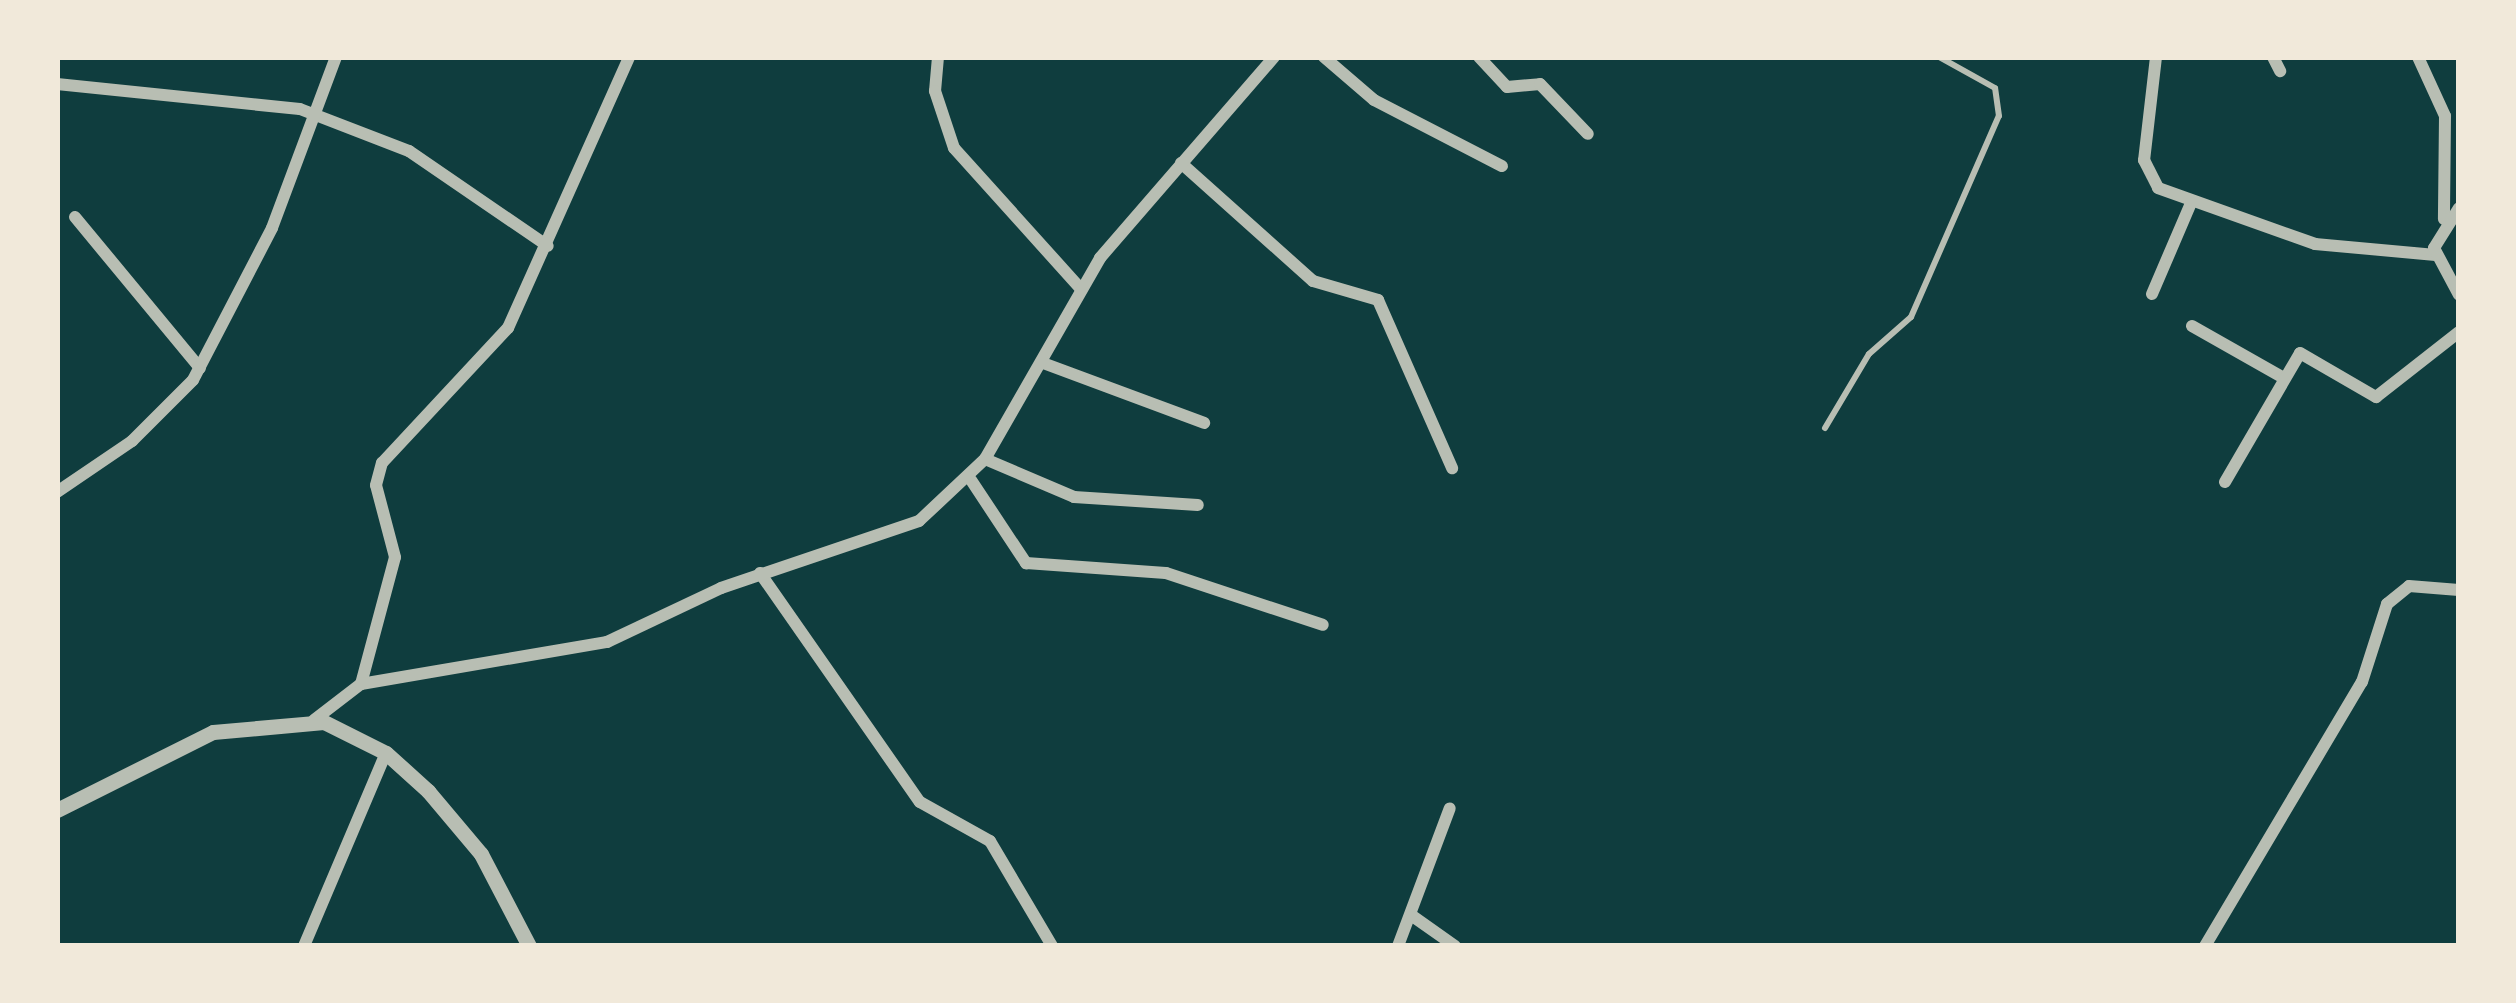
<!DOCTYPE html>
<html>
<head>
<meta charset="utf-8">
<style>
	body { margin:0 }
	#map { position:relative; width:2516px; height:1003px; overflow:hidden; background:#0f3d3e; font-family:"Fira Sans",sans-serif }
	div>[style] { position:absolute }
	.service>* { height:6px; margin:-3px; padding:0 3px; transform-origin:3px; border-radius:3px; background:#b8beb3 }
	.minor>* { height:12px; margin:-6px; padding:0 6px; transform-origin:6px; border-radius:6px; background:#b8beb3 }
	.tertiary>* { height:15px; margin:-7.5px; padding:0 7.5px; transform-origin:7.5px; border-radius:7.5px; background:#b8beb3 }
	span { translate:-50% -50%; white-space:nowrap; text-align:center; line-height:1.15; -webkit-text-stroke:12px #f1e9da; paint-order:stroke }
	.frame { position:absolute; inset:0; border:60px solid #f1e9da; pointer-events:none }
</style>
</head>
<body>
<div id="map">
	<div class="service">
		<i style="left:1825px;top:428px;width:86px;rotate:-59.3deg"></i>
		<i style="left:1869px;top:354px;width:56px;rotate:-41.4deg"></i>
		<i style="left:1911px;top:317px;width:219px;rotate:-66.4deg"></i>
		<i style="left:1999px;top:116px;width:28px;rotate:-98deg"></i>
		<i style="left:1995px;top:88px;width:64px;rotate:-151deg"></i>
	</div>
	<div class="minor">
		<i style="left:938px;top:57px;width:34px;rotate:95deg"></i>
		<i style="left:935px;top:91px;width:60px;rotate:71.6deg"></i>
		<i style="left:954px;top:148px;width:188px;rotate:48deg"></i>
		<i style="left:1324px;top:57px;width:66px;rotate:40.7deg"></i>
		<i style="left:1374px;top:100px;width:144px;rotate:27.3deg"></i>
		<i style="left:1479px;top:57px;width:41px;rotate:47deg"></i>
		<i style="left:1507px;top:87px;width:33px;rotate:-5deg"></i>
		<i style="left:1540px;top:84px;width:69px;rotate:46.2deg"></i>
		<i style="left:2156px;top:57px;width:104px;rotate:96.6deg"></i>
		<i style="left:2144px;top:160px;width:31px;rotate:63deg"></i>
		<i style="left:2158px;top:188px;width:167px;rotate:19.6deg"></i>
		<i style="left:2315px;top:244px;width:121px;rotate:5.2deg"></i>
		<i style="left:2273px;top:57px;width:16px;rotate:63deg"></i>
		<i style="left:2418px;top:57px;width:65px;rotate:65.4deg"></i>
		<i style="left:2445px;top:116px;width:103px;rotate:90.6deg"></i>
		<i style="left:57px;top:84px;width:244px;rotate:5.9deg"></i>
		<i style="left:300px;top:109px;width:117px;rotate:21.1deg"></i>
		<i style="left:409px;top:151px;width:168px;rotate:34.4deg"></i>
		<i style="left:1181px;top:163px;width:177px;rotate:41.8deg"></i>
		<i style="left:1313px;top:281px;width:68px;rotate:16.3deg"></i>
		<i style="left:1378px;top:300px;width:184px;rotate:66.2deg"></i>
		<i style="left:2459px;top:208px;width:47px;rotate:122deg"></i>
		<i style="left:2434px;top:248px;width:53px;rotate:62deg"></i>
		<i style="left:75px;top:217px;width:196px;rotate:50.4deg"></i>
		<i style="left:2152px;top:294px;width:99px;rotate:-66.8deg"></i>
		<i style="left:2192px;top:326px;width:106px;rotate:29.5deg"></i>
		<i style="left:1043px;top:363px;width:172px;rotate:20.4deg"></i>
		<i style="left:985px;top:459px;width:97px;rotate:23.1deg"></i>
		<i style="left:1074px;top:497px;width:124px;rotate:3.7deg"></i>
		<i style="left:971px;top:480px;width:100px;rotate:56.5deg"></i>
		<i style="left:1026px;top:563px;width:140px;rotate:4.1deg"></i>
		<i style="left:1166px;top:573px;width:165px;rotate:18.3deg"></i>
		<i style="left:2225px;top:482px;width:149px;rotate:-59.8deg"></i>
		<i style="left:2300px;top:353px;width:88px;rotate:30.1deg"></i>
		<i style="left:2376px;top:397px;width:105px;rotate:-38.1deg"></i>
		<i style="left:57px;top:492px;width:91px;rotate:-34.2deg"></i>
		<i style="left:132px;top:441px;width:86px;rotate:-45deg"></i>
		<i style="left:193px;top:380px;width:171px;rotate:-62.5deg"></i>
		<i style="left:272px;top:228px;width:183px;rotate:-69.5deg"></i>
		<i style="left:760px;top:573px;width:279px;rotate:55.1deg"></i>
		<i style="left:920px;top:802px;width:80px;rotate:29.1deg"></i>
		<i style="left:990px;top:841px;width:122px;rotate:59.4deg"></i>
		<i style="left:361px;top:684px;width:131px;rotate:-75deg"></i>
		<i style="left:395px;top:557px;width:74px;rotate:-104.8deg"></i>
		<i style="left:376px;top:485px;width:23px;rotate:-75deg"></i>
		<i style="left:382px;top:463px;width:185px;rotate:-47deg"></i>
		<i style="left:508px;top:328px;width:297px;rotate:-65.9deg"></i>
		<i style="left:314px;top:720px;width:59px;rotate:-37.5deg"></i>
		<i style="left:361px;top:684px;width:250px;rotate:-9.7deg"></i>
		<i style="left:607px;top:642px;width:126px;rotate:-25.3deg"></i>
		<i style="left:721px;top:588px;width:209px;rotate:-18.7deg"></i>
		<i style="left:919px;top:521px;width:91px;rotate:-43.2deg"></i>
		<i style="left:985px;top:459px;width:232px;rotate:-60.2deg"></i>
		<i style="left:1100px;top:258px;width:266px;rotate:-49.1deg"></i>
		<i style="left:1411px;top:915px;width:54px;rotate:35.2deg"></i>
		<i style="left:304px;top:946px;width:210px;rotate:-67deg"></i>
		<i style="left:1398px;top:946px;width:147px;rotate:-69.4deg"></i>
		<i style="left:2205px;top:946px;width:307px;rotate:-59.3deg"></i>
		<i style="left:2362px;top:682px;width:82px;rotate:-72.2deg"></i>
		<i style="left:2387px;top:604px;width:28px;rotate:-39deg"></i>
		<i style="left:2409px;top:586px;width:50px;rotate:4.6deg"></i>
	</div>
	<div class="tertiary">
		<i style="left:57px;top:810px;width:174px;rotate:-26.6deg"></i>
		<i style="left:213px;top:732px;width:111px;rotate:-5.1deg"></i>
		<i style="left:324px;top:722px;width:69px;rotate:26.6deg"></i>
		<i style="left:386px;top:753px;width:57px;rotate:42.1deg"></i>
		<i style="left:428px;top:791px;width:82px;rotate:49.9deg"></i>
		<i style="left:481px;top:854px;width:104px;rotate:62.4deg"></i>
	</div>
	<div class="frame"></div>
</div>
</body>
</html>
